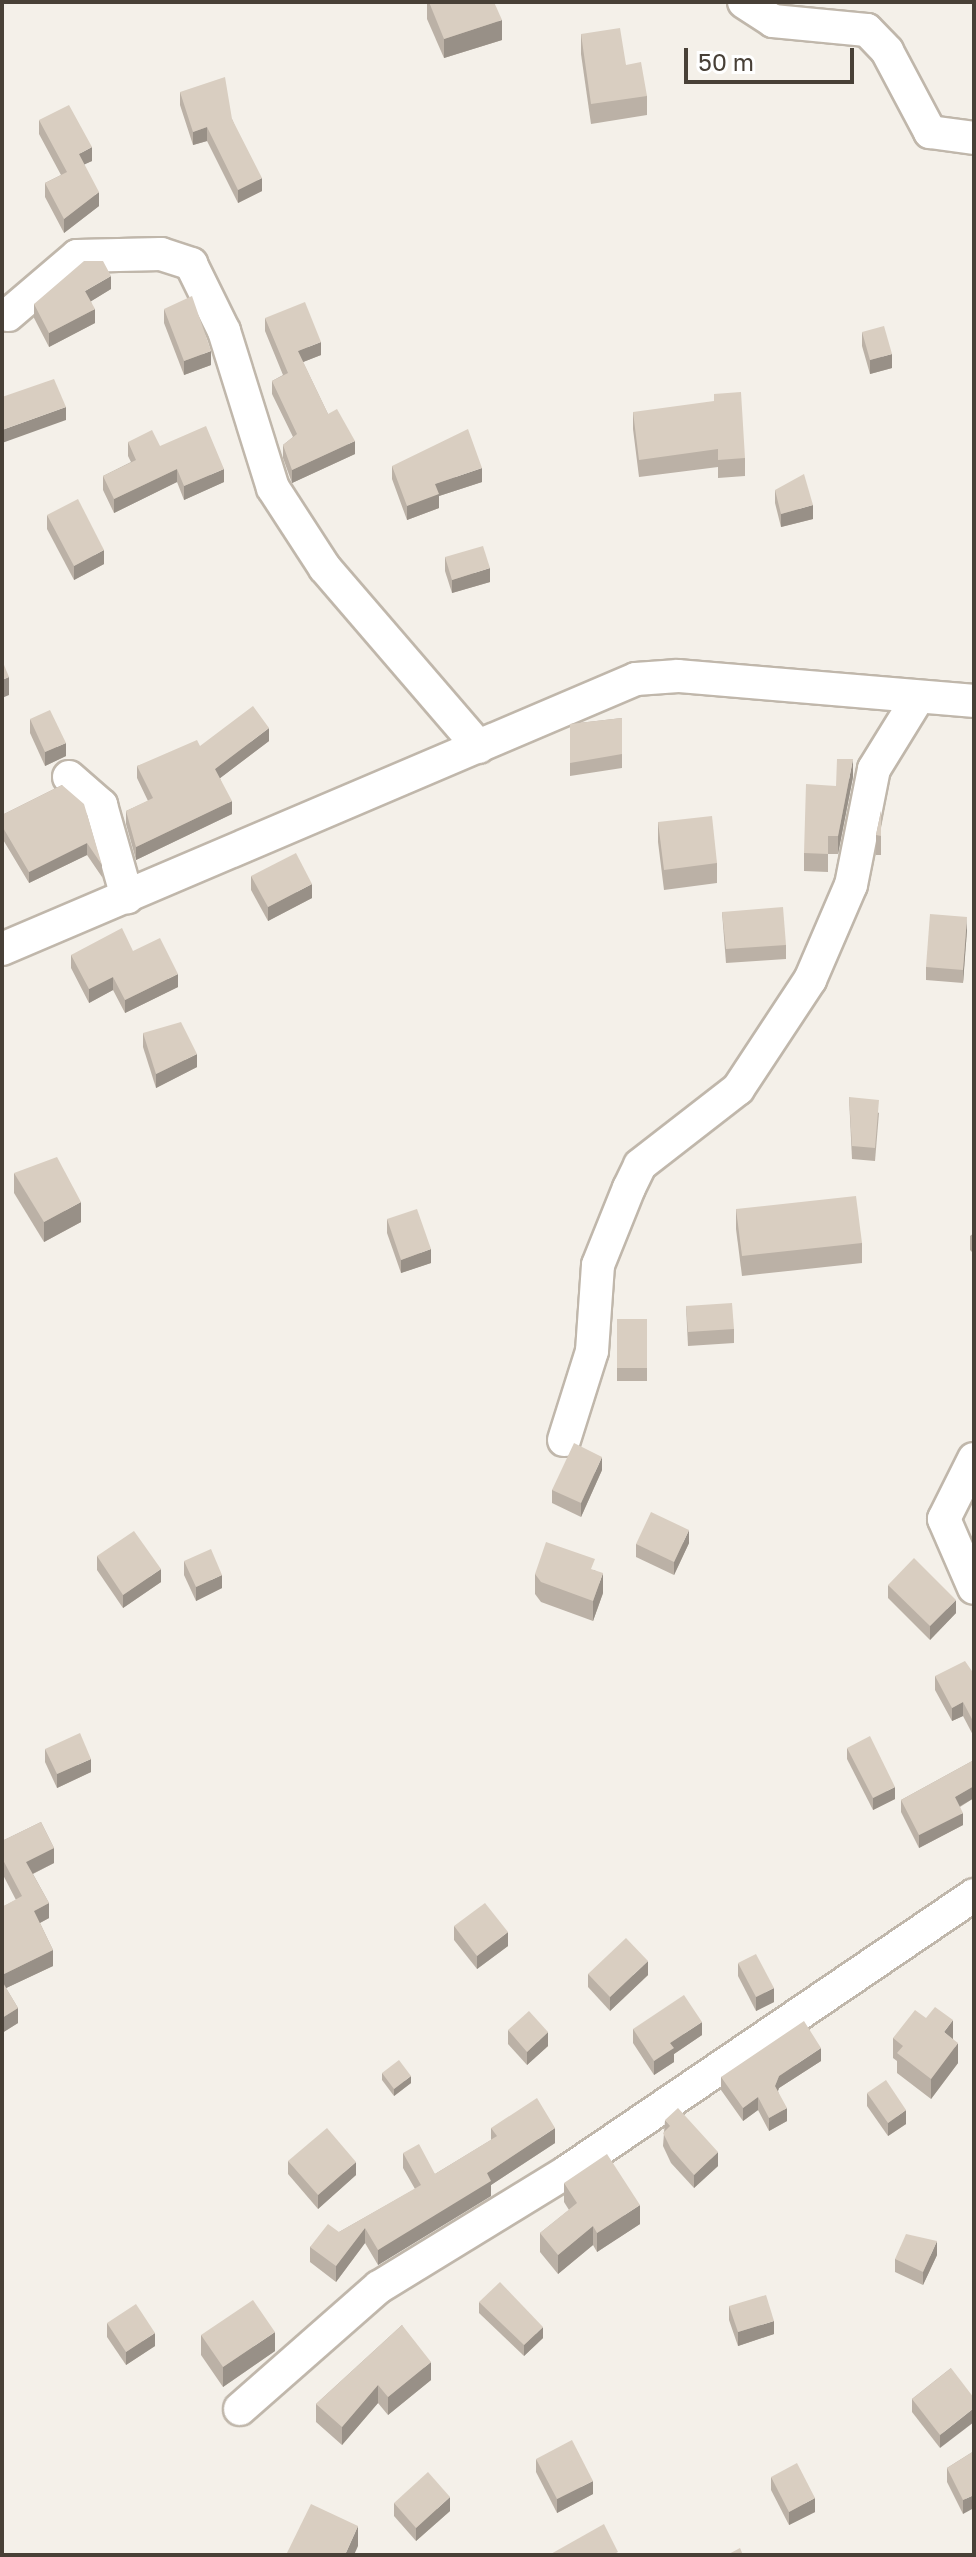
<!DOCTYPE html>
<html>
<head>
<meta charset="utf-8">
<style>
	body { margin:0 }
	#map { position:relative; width:976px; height:2557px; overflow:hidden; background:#f4f0e9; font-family:"Golos Text",sans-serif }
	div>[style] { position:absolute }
	.roads { filter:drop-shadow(2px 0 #c0b7ab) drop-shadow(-2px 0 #c0b7ab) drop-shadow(0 2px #c0b7ab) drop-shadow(0 -2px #c0b7ab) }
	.minor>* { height:32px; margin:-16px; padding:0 16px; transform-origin:16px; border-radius:16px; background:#fff }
	.wall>* { inset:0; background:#bbb1a6 }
	.shaded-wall>* { inset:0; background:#989087 }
	.building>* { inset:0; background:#d9cec1 }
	span { translate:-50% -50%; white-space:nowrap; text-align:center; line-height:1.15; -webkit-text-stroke:6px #fff; paint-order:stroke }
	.frame { position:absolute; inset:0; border:4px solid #484037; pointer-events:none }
	.scale { position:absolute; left:684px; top:48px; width:170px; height:36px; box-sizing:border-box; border:4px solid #484037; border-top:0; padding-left:10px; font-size:24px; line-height:28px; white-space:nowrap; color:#484037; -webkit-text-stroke:6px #fff; paint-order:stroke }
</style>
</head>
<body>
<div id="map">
	<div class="roads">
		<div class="minor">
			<i style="left:744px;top:2px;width:35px;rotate:33deg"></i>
			<i style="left:773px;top:21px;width:94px;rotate:5.5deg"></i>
			<i style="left:867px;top:30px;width:29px;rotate:46deg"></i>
			<i style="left:887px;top:51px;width:92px;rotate:62deg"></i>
			<i style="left:930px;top:132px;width:44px;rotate:7.8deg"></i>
			<i style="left:8px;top:315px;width:91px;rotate:-40.5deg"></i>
			<i style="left:77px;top:256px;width:84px;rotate:-1.4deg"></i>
			<i style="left:161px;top:254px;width:32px;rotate:18deg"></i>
			<i style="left:191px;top:264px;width:75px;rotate:63.8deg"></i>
			<i style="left:224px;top:331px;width:164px;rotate:72.7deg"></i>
			<i style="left:273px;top:488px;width:95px;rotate:57deg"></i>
			<i style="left:325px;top:568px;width:236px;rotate:49.3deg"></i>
			<i style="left:69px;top:777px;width:43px;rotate:41.2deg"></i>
			<i style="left:101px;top:805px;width:96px;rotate:74.2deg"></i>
			<i style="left:2px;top:949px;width:689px;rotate:-23.07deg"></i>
			<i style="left:636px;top:679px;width:42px;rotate:-4.1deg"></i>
			<i style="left:678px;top:676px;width:297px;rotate:4.8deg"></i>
			<i style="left:564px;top:1440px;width:93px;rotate:-72.5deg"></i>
			<i style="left:592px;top:1351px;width:86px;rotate:-86deg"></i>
			<i style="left:598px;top:1265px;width:83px;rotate:-68.1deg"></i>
			<i style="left:629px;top:1188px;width:25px;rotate:-64deg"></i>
			<i style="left:640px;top:1165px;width:124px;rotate:-37.8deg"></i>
			<i style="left:738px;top:1089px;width:131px;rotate:-56.6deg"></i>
			<i style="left:810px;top:980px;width:103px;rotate:-66.7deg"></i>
			<i style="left:851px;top:885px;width:118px;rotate:-78.8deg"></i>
			<i style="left:874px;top:769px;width:80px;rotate:-58.3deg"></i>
			<i style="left:974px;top:1459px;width:67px;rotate:116.6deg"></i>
			<i style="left:944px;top:1519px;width:75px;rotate:66.5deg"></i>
			<i style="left:240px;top:2409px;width:185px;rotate:-41.3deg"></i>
			<i style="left:379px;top:2287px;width:222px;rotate:-31.5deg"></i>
			<i style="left:568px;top:2171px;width:491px;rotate:-34.2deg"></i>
		</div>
	</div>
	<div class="wall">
		<i style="clip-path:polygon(427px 2px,494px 2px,502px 40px,444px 58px,427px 19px)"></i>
		<i style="clip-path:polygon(581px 34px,626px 65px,647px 96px,647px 115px,591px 124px,581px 54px)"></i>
		<i style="clip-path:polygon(180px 92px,232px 119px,262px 191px,238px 203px,207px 141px,193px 145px,180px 105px)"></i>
		<i style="clip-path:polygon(39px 120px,92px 161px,84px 164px,99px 206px,64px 233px,45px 197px,45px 183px,61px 175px,39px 134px)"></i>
		<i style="clip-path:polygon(111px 289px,91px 301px,95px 323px,49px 347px,34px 318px,34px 304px)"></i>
		<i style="clip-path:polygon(164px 309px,211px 365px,184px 375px,164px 323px)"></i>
		<i style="clip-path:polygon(265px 318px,321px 355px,303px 362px,328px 414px,355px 454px,292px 483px,283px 458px,283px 445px,293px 437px,272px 394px,272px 381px,283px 375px,265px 331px)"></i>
		<i style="clip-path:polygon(862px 332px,892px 368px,870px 374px,862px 346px)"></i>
		<i style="clip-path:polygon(633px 412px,745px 458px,745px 476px,718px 478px,718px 467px,639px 477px,633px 429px)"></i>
		<i style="clip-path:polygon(128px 442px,160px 446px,224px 482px,184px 500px,177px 482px,114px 513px,103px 490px,103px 476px,131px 462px,128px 456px)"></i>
		<i style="clip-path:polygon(392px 466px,482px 482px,439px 496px,439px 508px,407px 520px,392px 479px)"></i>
		<i style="clip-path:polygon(775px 490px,813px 519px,781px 527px,775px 503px)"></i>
		<i style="clip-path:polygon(47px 515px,104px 564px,74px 580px,47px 529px)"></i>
		<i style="clip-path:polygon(445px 557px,490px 582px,452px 593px,445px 571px)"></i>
		<i style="clip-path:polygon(622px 718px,622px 768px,570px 776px,570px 724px)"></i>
		<i style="clip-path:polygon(30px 719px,66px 756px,45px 766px,30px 733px)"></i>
		<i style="clip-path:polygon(269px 741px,220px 778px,232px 814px,136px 860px,126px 824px,126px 811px,148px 801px,137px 778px,137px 766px,200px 746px)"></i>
		<i style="clip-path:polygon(853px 777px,838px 854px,828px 854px,828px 872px,804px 871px,804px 853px,836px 786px)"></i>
		<i style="clip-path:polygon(62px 785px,102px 865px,102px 877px,87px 855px,29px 883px,2px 838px,2px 815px)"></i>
		<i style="clip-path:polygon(881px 811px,881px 855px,876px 855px,876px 835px)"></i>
		<i style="clip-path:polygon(658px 822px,717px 863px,717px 883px,664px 890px,658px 842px)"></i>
		<i style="clip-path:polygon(251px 876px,312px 898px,268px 921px,251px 890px)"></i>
		<i style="clip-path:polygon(722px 912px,786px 945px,786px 959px,726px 963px)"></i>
		<i style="clip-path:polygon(967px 930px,963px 983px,926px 980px,926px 967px)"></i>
		<i style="clip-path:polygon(133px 951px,178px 987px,125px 1013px,113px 990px,89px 1003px,71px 968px,71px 955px)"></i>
		<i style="clip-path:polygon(143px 1033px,197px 1067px,156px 1088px,143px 1047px)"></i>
		<i style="clip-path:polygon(849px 1097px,879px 1113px,875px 1161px,852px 1159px)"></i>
		<i style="clip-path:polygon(14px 1173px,81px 1222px,44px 1242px,14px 1193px)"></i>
		<i style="clip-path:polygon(736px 1209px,862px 1243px,862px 1263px,742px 1276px,736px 1229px)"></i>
		<i style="clip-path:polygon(387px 1219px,431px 1263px,401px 1273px,387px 1233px)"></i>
		<i style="clip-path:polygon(974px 1233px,974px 1254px,970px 1250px,970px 1236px)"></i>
		<i style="clip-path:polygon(686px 1306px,734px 1329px,734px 1343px,688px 1346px)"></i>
		<i style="clip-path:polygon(617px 1319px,647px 1319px,647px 1381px,617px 1381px)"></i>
		<i style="clip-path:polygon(602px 1470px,581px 1517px,552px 1503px,552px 1490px)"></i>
		<i style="clip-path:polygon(689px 1543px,674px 1575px,636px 1557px,636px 1544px)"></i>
		<i style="clip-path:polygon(97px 1556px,161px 1582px,123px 1608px,97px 1570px)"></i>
		<i style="clip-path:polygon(184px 1561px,222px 1588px,196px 1601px,184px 1575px)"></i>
		<i style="clip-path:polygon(595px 1570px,603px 1593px,593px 1621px,541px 1602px,535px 1594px,535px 1574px)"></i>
		<i style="clip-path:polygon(888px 1585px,956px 1613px,930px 1640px,888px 1598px)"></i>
		<i style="clip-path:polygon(974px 1674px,974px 1737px,963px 1716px,952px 1721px,935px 1690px,935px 1676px)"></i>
		<i style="clip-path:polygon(847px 1748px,895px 1799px,873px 1810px,847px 1759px)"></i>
		<i style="clip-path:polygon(45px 1749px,91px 1772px,57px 1788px,45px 1762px)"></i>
		<i style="clip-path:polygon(974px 1760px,974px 1798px,960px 1807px,963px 1825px,919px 1848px,901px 1812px,901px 1800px)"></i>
		<i style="clip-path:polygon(41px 1822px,54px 1848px,54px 1863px,33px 1874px,49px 1903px,49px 1918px,40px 1923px,53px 1950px,53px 1966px,6px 1988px,18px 2008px,18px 2023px,2px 2033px,2px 1907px,16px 1900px,2px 1873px,2px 1841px)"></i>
		<i style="clip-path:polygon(454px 1926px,508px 1946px,477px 1969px,454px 1940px)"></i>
		<i style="clip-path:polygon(738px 1963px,774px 2002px,756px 2011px,738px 1976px)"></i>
		<i style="clip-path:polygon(588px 1974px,648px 1975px,610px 2011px,588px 1987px)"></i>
		<i style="clip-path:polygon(633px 2029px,702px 2035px,674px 2054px,674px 2062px,654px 2075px,633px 2043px)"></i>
		<i style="clip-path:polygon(508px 2030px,548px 2046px,527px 2065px,508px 2044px)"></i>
		<i style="clip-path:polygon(893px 2038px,953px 2039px,958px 2063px,931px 2099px,897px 2073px,897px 2061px,893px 2058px)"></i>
		<i style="clip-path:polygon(821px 2061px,779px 2088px,778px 2091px,787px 2121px,769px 2131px,758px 2110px,743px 2121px,721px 2090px,721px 2077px)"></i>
		<i style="clip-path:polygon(382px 2073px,411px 2083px,394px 2096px,382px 2080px)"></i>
		<i style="clip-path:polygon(867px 2093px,906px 2124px,888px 2136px,867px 2106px)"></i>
		<i style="clip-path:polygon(665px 2120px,718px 2166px,694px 2188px,671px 2163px,663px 2146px)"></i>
		<i style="clip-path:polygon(491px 2128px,555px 2143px,491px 2185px,491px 2196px,378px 2265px,365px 2243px,336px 2282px,310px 2262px,310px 2247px,339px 2232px,415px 2189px,403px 2168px,403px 2153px,435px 2174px,491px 2140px)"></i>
		<i style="clip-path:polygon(288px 2161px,356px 2175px,318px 2209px,288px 2174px)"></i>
		<i style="clip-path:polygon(564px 2183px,640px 2224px,597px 2252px,593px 2245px,558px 2274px,540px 2252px,540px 2233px,569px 2210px,564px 2202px)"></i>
		<i style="clip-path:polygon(937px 2255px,923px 2285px,895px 2272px,895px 2259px)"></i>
		<i style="clip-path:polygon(479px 2302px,543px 2338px,524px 2356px,479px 2313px)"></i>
		<i style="clip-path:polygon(729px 2306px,774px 2334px,738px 2346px,729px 2320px)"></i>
		<i style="clip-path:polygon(107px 2323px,155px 2346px,126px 2365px,107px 2337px)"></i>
		<i style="clip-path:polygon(402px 2325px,431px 2380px,388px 2415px,378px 2403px,342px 2445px,316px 2422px,316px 2404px)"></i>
		<i style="clip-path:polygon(201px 2335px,275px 2351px,223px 2387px,201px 2355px)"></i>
		<i style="clip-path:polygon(951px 2368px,940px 2448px,912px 2412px,912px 2399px)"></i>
		<i style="clip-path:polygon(974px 2451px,963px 2514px,947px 2482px,947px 2468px)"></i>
		<i style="clip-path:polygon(536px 2459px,593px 2494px,557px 2513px,536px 2472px)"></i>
		<i style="clip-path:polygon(771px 2477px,815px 2512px,789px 2525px,771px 2490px)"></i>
		<i style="clip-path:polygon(394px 2503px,450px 2511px,416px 2541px,394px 2516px)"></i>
	</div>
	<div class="shaded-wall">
		<i style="clip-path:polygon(502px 20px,502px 40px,444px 58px,444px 39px)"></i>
		<i style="clip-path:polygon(207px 127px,207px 141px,193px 145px,193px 132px)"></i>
		<i style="clip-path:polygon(92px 147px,92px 161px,79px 167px,79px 154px)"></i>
		<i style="clip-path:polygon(262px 178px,262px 191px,238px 203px,238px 190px)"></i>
		<i style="clip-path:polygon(99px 192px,99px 206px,64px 233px,64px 219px)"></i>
		<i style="clip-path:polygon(111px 276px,111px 289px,85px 305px,85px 291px)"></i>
		<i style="clip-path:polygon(95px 309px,95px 323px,49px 347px,49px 333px)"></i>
		<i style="clip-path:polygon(321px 342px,321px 355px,298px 364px,298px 351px)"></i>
		<i style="clip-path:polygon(211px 351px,211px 365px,184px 375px,184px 361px)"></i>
		<i style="clip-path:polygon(892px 354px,892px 368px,870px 374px,870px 360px)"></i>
		<i style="clip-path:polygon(66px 407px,66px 420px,2px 443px,2px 430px)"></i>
		<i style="clip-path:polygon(355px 441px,355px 454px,292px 483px,292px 470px)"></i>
		<i style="clip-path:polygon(482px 468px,482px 482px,439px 496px,439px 508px,407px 520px,407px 506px,435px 484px)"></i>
		<i style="clip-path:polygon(177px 469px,177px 482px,114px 513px,114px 499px)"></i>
		<i style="clip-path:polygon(224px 469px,224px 482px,184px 500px,184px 486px)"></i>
		<i style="clip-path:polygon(813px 505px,813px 519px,781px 527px,781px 514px)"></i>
		<i style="clip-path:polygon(104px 550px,104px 564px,74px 580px,74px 566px)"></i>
		<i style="clip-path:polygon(490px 568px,490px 582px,452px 593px,452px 580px)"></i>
		<i style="clip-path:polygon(9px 677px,9px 695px,2px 698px,2px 680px)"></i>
		<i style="clip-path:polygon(269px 728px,269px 741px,215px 782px,215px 769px)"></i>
		<i style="clip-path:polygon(66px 743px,66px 756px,45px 766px,45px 752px)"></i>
		<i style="clip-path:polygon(853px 759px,853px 777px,838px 854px,838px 836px)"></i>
		<i style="clip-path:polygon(232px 801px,232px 814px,136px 860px,136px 847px)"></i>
		<i style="clip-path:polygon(87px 843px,87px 855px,29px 883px,29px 872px)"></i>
		<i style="clip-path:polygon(312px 884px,312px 898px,268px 921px,268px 907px)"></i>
		<i style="clip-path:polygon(967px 917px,967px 930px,963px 983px,963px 970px)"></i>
		<i style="clip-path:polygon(178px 974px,178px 987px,125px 1013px,125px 1000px)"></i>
		<i style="clip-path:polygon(113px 977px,113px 990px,89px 1003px,89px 989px)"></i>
		<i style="clip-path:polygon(197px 1054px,197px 1067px,156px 1088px,156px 1074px)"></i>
		<i style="clip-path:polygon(81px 1202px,81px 1222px,44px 1242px,44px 1222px)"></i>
		<i style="clip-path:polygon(431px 1249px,431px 1263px,401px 1273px,401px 1260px)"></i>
		<i style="clip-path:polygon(602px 1457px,602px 1470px,581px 1517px,581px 1503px)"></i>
		<i style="clip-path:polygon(689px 1530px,689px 1543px,674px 1575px,674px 1562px)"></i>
		<i style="clip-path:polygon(161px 1569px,161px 1582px,123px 1608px,123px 1595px)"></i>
		<i style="clip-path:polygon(603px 1573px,603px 1593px,593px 1621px,593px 1601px)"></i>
		<i style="clip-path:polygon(222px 1575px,222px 1588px,196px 1601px,196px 1587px)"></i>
		<i style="clip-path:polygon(956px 1600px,956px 1613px,930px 1640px,930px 1626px)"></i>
		<i style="clip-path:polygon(963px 1702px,963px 1716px,952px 1721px,952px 1708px)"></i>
		<i style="clip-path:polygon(91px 1759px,91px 1772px,57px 1788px,57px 1774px)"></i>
		<i style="clip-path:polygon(974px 1786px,974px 1798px,955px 1809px,955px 1797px)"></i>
		<i style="clip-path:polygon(895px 1787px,895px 1799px,873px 1810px,873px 1798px)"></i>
		<i style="clip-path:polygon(963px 1813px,963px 1825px,919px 1848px,919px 1835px)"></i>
		<i style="clip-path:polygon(54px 1848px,54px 1863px,26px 1877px,26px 1862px)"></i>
		<i style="clip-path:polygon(49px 1903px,49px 1918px,34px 1926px,34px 1911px)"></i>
		<i style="clip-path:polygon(508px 1932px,508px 1946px,477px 1969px,477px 1956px)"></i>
		<i style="clip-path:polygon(53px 1950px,53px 1966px,2px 1990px,2px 1975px)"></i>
		<i style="clip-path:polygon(648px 1961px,648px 1975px,610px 2011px,610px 1997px)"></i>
		<i style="clip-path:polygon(774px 1988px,774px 2002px,756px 2011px,756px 1997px)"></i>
		<i style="clip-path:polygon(18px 2008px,18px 2023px,2px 2033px,2px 2018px)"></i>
		<i style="clip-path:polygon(953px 2020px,953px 2040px,944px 2032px)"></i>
		<i style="clip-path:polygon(702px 2022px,702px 2035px,674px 2054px,674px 2062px,654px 2075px,654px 2061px,670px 2043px)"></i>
		<i style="clip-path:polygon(548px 2032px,548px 2046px,527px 2065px,527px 2052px)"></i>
		<i style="clip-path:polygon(958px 2043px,958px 2063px,931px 2099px,931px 2079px)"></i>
		<i style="clip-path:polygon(821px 2048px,821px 2061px,779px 2088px,775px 2099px,775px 2086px,779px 2076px)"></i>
		<i style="clip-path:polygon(411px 2076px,411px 2083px,394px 2096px,394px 2089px)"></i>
		<i style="clip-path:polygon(758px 2097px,758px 2110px,743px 2121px,743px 2108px)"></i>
		<i style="clip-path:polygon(787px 2108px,787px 2121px,769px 2131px,769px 2118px)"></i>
		<i style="clip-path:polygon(906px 2110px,906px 2124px,888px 2136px,888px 2123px)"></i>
		<i style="clip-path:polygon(555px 2128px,555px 2143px,491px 2185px,491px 2196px,378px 2265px,378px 2250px,487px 2173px)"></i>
		<i style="clip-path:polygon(718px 2152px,718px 2166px,694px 2188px,694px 2175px)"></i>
		<i style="clip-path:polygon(356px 2162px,356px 2175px,318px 2209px,318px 2195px)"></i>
		<i style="clip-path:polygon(640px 2205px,640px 2224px,597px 2252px,597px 2233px)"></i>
		<i style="clip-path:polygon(593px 2226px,593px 2245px,558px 2274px,558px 2255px)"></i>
		<i style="clip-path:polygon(365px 2228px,365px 2243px,336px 2282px,336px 2266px)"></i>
		<i style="clip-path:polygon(937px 2241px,937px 2255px,923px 2285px,923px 2272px)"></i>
		<i style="clip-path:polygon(774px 2321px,774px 2334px,738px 2346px,738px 2332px)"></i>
		<i style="clip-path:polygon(543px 2327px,543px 2338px,524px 2356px,524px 2345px)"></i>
		<i style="clip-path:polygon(275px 2332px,275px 2351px,223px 2387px,223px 2367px)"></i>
		<i style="clip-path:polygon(155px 2333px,155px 2346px,126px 2365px,126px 2352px)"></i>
		<i style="clip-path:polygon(431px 2362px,431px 2380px,388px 2415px,388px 2397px)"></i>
		<i style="clip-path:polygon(378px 2385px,378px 2403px,342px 2445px,342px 2427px)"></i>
		<i style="clip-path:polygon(974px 2408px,974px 2422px,940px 2448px,940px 2435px)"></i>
		<i style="clip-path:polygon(593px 2481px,593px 2494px,557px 2513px,557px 2499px)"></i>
		<i style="clip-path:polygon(974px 2495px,974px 2508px,963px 2514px,963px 2500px)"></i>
		<i style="clip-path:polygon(450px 2497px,450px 2511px,416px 2541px,416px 2528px)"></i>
		<i style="clip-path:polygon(815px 2498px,815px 2512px,789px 2525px,789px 2512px)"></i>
		<i style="clip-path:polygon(358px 2526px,358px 2546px,354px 2555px,345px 2555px)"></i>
	</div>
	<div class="building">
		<i style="clip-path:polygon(429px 2px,494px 2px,502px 20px,444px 39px)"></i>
		<i style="clip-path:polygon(620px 28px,626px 65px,641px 62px,647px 96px,591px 104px,581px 34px)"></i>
		<i style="clip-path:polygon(225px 77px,232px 119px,262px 178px,238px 190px,207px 127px,193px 132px,180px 92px)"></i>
		<i style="clip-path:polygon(69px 105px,92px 147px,79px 154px,99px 192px,64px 219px,45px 183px,67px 172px,39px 120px)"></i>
		<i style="clip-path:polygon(84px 261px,103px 261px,111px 276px,85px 291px,95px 309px,49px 333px,34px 304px)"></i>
		<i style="clip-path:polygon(192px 296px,211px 351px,184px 361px,164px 309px)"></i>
		<i style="clip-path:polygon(305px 302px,321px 342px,298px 351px,328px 414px,337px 409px,355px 441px,292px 470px,283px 445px,297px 434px,272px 381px,288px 373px,265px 318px)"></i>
		<i style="clip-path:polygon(884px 326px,892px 354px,870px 360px,862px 332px)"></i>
		<i style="clip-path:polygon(54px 379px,66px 407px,2px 430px,2px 397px)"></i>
		<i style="clip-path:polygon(741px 392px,745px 458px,718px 460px,718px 449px,639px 460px,633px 412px,714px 401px,714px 394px)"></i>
		<i style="clip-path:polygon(206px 426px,224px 469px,184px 486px,177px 469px,114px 499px,103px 476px,136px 460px,128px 442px,152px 430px,160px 446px)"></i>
		<i style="clip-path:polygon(468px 429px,482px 468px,435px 484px,439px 494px,407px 506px,392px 466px)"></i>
		<i style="clip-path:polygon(804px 474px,813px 505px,781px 514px,775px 490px)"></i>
		<i style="clip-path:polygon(78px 499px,104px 550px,74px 566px,47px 515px)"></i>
		<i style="clip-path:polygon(483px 546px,490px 568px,452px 580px,445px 557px)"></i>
		<i style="clip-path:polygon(2px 660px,9px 677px,2px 680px)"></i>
		<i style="clip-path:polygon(253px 706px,269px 728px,215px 769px,232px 801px,136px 847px,126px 811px,153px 798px,137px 766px,197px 740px,200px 746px)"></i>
		<i style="clip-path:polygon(50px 710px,66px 743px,45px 752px,30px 719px)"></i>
		<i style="clip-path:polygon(622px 718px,622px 754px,570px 763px,570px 724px)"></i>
		<i style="clip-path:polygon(837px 759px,853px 759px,838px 836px,828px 836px,828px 854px,804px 853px,806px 784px,836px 786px)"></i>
		<i style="clip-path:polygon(62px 785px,84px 804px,102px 865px,87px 843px,29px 872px,2px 826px,2px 815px)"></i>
		<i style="clip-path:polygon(881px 811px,881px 836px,876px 835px)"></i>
		<i style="clip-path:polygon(712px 816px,717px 863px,664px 870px,658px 822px)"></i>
		<i style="clip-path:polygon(296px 853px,312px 884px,268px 907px,251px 876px)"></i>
		<i style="clip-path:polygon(783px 907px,786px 945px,726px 949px,722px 912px)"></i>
		<i style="clip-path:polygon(930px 914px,967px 917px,963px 970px,926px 967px)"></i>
		<i style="clip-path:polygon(122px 928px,133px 951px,160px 938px,178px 974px,125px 1000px,113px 977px,89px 989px,71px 955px)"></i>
		<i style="clip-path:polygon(181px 1022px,197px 1054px,156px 1074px,143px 1033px)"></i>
		<i style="clip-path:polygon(849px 1097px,879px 1100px,875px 1148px,852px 1146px)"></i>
		<i style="clip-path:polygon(57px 1157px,81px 1202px,44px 1222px,14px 1173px)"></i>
		<i style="clip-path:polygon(856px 1196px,862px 1243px,742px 1256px,736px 1209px)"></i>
		<i style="clip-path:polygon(417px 1209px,431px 1249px,401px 1260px,387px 1219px)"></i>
		<i style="clip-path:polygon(732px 1303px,734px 1329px,688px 1332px,686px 1306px)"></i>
		<i style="clip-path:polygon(617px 1319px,647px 1319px,647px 1368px,617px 1368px)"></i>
		<i style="clip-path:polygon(574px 1443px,602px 1457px,581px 1503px,552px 1490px)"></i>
		<i style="clip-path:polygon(651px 1512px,689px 1530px,674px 1562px,636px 1544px)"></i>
		<i style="clip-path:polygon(134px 1531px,161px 1569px,123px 1595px,97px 1556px)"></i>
		<i style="clip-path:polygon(546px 1542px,595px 1559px,591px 1569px,603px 1573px,593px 1601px,541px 1582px,535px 1574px)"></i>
		<i style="clip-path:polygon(211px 1549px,222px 1575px,196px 1587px,184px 1561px)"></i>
		<i style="clip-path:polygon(914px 1558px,956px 1600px,930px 1626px,888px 1585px)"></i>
		<i style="clip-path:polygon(965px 1661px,974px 1674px,974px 1723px,963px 1702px,952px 1708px,935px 1676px)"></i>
		<i style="clip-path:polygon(80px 1733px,91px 1759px,57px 1774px,45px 1749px)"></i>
		<i style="clip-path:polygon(870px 1736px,895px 1787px,873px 1798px,847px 1748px)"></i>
		<i style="clip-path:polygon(974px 1760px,974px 1786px,955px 1797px,963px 1813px,919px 1835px,901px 1800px)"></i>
		<i style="clip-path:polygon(41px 1822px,54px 1848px,26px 1862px,49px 1903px,34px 1911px,53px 1950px,2px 1975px,2px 1907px,22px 1896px,2px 1858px,2px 1841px)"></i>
		<i style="clip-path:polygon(485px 1903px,508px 1932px,477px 1956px,454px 1926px)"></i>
		<i style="clip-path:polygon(626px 1938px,648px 1961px,610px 1997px,588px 1974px)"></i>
		<i style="clip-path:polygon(756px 1954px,774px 1988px,756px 1997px,738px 1963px)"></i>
		<i style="clip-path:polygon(2px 1981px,18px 2008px,2px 2018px)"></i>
		<i style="clip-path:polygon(684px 1995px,702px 2022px,670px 2043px,674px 2048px,654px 2061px,633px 2029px)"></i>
		<i style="clip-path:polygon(935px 2007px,953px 2020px,944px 2032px,958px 2043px,931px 2079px,897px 2053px,903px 2046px,893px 2038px,915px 2010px,926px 2018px)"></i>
		<i style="clip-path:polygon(529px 2011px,548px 2032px,527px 2052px,508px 2030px)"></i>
		<i style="clip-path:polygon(804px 2021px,821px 2048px,779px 2076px,775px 2086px,787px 2108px,769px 2118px,758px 2097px,743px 2108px,721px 2077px)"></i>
		<i style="clip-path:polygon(399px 2060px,411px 2076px,394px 2089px,382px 2073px)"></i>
		<i style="clip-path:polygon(886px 2080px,906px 2110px,888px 2123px,867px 2093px)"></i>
		<i style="clip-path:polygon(537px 2098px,555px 2128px,487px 2173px,491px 2181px,378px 2250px,365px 2228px,336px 2266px,310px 2247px,328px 2224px,339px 2232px,421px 2185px,403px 2153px,419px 2144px,435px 2174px,497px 2136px,491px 2128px)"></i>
		<i style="clip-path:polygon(678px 2108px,718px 2152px,694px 2175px,671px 2149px,663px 2133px,670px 2126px,665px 2120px)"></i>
		<i style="clip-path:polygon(327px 2128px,356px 2162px,318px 2195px,288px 2161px)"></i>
		<i style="clip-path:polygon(607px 2154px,640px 2205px,597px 2233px,593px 2226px,558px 2255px,540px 2233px,577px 2203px,564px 2183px)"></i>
		<i style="clip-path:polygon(906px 2234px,937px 2241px,923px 2272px,895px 2259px)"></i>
		<i style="clip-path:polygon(500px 2282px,543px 2327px,524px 2345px,479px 2302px)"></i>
		<i style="clip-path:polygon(766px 2295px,774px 2321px,738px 2332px,729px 2306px)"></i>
		<i style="clip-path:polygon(253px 2300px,275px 2332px,223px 2367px,201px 2335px)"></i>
		<i style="clip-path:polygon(136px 2304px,155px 2333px,126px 2352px,107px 2323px)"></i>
		<i style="clip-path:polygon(402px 2325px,431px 2362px,388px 2397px,378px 2385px,342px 2427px,316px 2404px)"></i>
		<i style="clip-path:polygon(951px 2368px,974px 2398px,974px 2408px,940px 2435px,912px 2399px)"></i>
		<i style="clip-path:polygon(572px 2440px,593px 2481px,557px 2499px,536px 2459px)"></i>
		<i style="clip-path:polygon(974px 2451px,974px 2495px,963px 2500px,947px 2468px)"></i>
		<i style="clip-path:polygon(797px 2463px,815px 2498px,789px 2512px,771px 2477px)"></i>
		<i style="clip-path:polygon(428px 2472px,450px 2497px,416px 2528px,394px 2503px)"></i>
		<i style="clip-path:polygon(311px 2504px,358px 2526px,345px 2555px,286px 2555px)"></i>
		<i style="clip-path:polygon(604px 2524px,618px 2552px,612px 2555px,549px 2555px)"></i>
		<i style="clip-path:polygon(740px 2548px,743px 2555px,727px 2555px)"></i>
	</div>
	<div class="frame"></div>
	<div class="scale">50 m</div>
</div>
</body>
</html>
